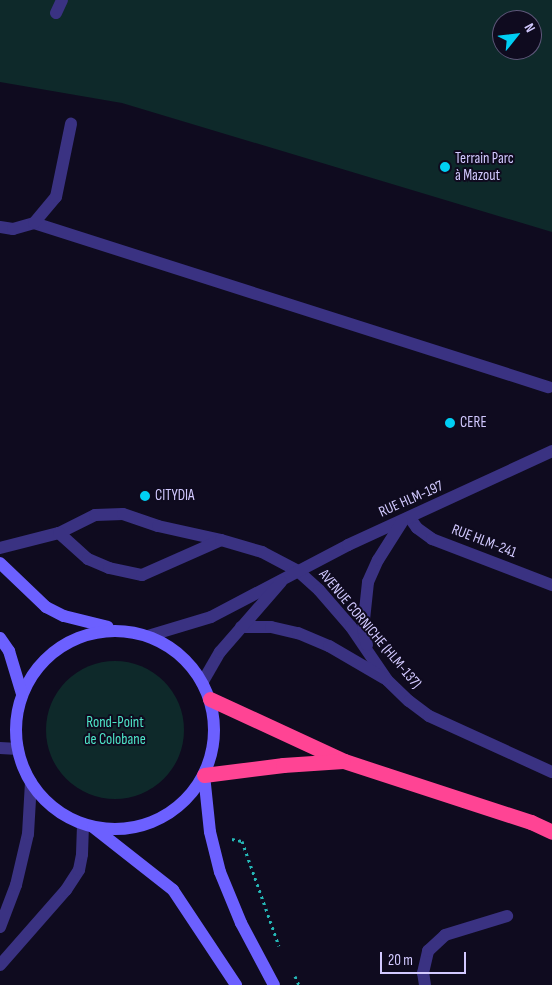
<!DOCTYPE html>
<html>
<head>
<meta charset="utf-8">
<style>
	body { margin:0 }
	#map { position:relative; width:552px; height:985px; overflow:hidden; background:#0f0b1f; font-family:"Sofia Sans Condensed",sans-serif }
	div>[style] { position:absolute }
	.green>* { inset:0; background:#0e292a }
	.round { border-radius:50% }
	.path>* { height:3px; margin-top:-1.5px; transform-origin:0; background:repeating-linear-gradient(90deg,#25b7b6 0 2.5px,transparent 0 6.5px) }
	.service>* { height:12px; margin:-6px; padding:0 6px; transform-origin:6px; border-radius:6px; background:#3a3282 }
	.minor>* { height:12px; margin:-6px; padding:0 6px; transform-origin:6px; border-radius:6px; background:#3a3282 }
	.tertiary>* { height:12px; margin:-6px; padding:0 6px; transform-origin:6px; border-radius:6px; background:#3a3282 }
	.secondary>* { height:12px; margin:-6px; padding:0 6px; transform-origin:6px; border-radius:6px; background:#6c60ff }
	.secondary>.ring { margin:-6px; padding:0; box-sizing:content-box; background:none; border:12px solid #6c60ff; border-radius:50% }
	.motorway>* { height:15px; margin:-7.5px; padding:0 7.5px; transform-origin:7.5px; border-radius:7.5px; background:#ff4494 }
	.dots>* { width:14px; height:14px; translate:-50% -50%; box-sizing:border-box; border:2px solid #0f0b1f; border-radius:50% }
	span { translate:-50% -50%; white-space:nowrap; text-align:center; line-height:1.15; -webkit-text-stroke:4px #0f0b1f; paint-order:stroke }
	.poi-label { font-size:15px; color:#d2c9ff }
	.left { translate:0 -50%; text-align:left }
	.street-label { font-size:15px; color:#d2c9ff }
	.park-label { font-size:15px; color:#4ee6c8 }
	.north { position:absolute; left:492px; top:10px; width:50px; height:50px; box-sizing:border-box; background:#0f0b1f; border:1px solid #5d5779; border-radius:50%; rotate:61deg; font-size:14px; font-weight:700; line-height:20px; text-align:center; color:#d2c9ff }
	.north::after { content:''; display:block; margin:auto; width:18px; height:22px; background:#00cff4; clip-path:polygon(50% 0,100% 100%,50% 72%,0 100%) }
	.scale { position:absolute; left:380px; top:952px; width:86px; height:22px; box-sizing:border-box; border:2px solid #d2c9ff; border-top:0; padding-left:6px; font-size:15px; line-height:18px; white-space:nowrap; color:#d2c9ff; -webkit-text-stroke:4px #0f0b1f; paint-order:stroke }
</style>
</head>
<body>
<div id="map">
	<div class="green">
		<i style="clip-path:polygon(evenodd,0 0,552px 0,552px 232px,122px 103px,0 82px,0 0,502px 20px,532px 20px,532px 50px,502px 50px,502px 20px)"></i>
		<i class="round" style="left:46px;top:661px;width:138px;height:138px"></i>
	</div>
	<div class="path">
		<i style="left:232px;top:839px;width:10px;rotate:11deg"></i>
		<i style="left:242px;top:841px;width:111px;rotate:70.6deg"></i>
		<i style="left:295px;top:976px;width:10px;rotate:66deg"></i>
	</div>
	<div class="service">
		<i style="left:56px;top:13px;width:14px;rotate:-65deg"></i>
		<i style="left:34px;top:223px;width:540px;rotate:17.7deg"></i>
		<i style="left:0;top:227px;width:13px;rotate:9deg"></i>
		<i style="left:13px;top:229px;width:22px;rotate:-16deg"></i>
		<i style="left:34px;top:223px;width:34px;rotate:-50deg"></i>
		<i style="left:56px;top:197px;width:75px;rotate:-78.4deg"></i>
		<i style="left:59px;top:533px;width:40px;rotate:-26.6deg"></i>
		<i style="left:95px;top:515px;width:28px;rotate:-2deg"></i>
		<i style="left:123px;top:514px;width:37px;rotate:19deg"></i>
		<i style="left:158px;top:526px;width:65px;rotate:12.5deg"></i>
		<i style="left:0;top:548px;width:61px;rotate:-14.3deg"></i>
		<i style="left:59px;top:533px;width:39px;rotate:42deg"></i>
		<i style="left:88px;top:559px;width:23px;rotate:23deg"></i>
		<i style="left:109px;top:568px;width:34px;rotate:12deg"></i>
		<i style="left:142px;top:575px;width:86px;rotate:-23.9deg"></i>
		<i style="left:221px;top:540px;width:43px;rotate:16.3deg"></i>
		<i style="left:262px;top:552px;width:41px;rotate:27.8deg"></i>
		<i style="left:0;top:965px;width:100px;rotate:-48.7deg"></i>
		<i style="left:66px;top:890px;width:24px;rotate:-57deg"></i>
		<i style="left:79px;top:870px;width:16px;rotate:-79deg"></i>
		<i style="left:82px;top:854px;width:30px;rotate:-88deg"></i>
		<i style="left:425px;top:985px;width:12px;rotate:-99deg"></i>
		<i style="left:423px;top:973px;width:23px;rotate:-77deg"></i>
		<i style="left:428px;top:951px;width:23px;rotate:-43deg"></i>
		<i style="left:445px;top:935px;width:65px;rotate:-17deg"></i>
	</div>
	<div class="minor">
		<i style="left:410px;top:518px;width:12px;rotate:55deg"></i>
		<i style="left:417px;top:528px;width:19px;rotate:36deg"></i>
		<i style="left:432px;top:539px;width:129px;rotate:21deg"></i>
		<i style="left:0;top:748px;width:18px;rotate:3deg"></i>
	</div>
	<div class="tertiary">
		<i style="left:298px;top:571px;width:28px;rotate:42deg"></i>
		<i style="left:319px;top:590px;width:49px;rotate:49.1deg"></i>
		<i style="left:351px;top:627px;width:64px;rotate:55.8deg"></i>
		<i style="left:387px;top:680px;width:30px;rotate:44deg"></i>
		<i style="left:409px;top:701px;width:25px;rotate:37deg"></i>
		<i style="left:429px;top:716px;width:135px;rotate:24.5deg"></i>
		<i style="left:241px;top:627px;width:30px"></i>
		<i style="left:271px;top:627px;width:28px;rotate:13deg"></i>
		<i style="left:298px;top:633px;width:34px;rotate:23deg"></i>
		<i style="left:329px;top:646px;width:64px;rotate:30.2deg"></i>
		<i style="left:148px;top:636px;width:66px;rotate:-16.8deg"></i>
		<i style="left:211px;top:617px;width:155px;rotate:-27.7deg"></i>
		<i style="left:348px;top:545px;width:225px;rotate:-24.7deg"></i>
		<i style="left:367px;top:645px;width:16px;rotate:-104deg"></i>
		<i style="left:363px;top:629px;width:47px;rotate:-83.9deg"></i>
		<i style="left:368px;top:582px;width:24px;rotate:-66deg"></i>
		<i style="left:378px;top:560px;width:45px;rotate:-57.7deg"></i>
		<i style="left:202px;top:683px;width:36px;rotate:-60deg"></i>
		<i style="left:220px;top:652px;width:93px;rotate:-48.9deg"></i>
		<i style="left:0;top:927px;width:45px;rotate:-69.1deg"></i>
		<i style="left:16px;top:885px;width:52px;rotate:-76.8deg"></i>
		<i style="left:28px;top:834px;width:52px;rotate:-86.7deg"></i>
	</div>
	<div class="secondary">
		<i style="left:0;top:563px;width:64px;rotate:43.7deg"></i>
		<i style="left:46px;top:607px;width:20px;rotate:27deg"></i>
		<i style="left:64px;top:616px;width:45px;rotate:14deg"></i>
		<i class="ring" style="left:16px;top:631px;width:186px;height:186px"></i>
		<i style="left:0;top:638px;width:16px;rotate:55deg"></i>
		<i style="left:9px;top:651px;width:45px;rotate:73.2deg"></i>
		<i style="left:204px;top:775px;width:57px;rotate:84deg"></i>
		<i style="left:210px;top:832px;width:41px;rotate:76deg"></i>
		<i style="left:220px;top:872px;width:55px;rotate:67.6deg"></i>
		<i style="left:241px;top:923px;width:70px;rotate:62deg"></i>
		<i style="left:93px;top:827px;width:102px;rotate:38.2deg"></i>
		<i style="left:173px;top:890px;width:114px;rotate:56.4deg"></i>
	</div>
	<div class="motorway">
		<i style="left:210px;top:699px;width:148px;rotate:24.8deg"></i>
		<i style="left:344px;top:761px;width:197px;rotate:18.1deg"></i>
		<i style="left:531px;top:822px;width:23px;rotate:25deg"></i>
		<i style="left:204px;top:775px;width:80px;rotate:-7.2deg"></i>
		<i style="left:283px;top:765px;width:60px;rotate:-3.8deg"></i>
	</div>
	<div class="dots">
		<i style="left:445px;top:167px;background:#00cff4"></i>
		<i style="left:450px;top:423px;background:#00cff4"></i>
		<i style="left:145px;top:496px;background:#00cff4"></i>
	</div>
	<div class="poi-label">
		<span class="left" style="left:455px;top:167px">Terrain Parc<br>à Mazout</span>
		<span class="left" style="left:460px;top:423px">CERE</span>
		<span class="left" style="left:155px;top:496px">CITYDIA</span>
	</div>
	<div class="street-label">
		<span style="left:411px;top:499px;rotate:-24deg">RUE HLM-197</span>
		<span style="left:484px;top:541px;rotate:21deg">RUE HLM-241</span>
		<span style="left:370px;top:629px;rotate:50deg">AVENUE CORNICHE (HLM-137)</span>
	</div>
	<div class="park-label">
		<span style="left:115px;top:731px">Rond-Point<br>de Colobane</span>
	</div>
	<div class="north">N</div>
	<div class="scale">20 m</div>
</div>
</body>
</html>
